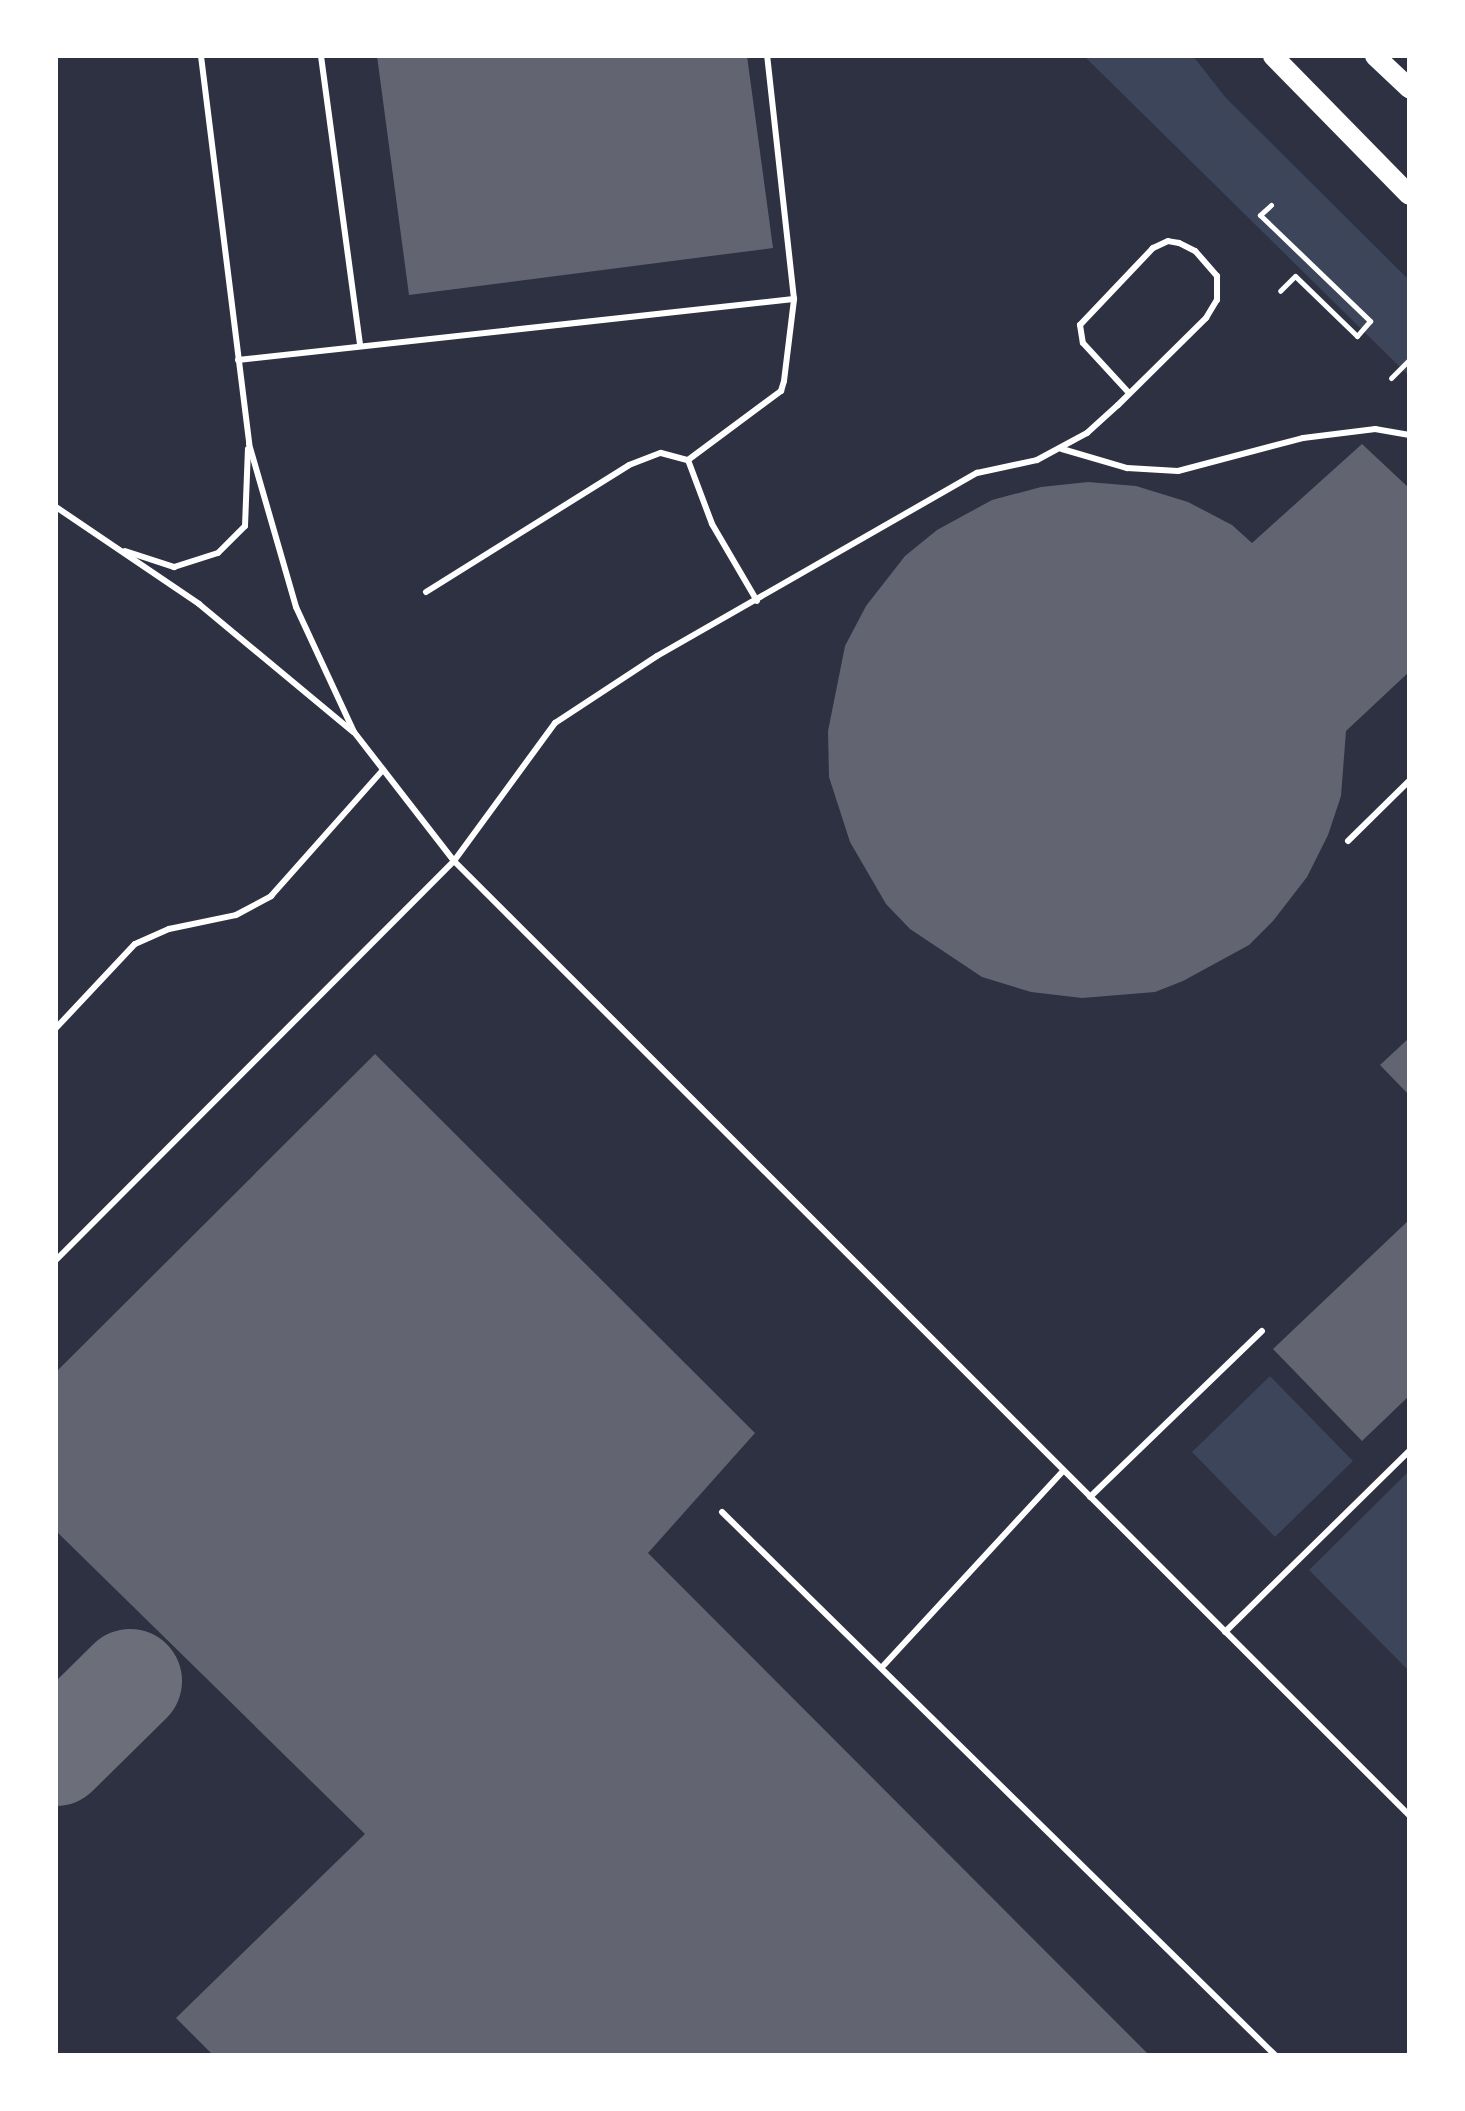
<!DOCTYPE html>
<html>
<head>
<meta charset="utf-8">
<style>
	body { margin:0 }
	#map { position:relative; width:1465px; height:2111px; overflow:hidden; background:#2d3142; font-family:Signika,sans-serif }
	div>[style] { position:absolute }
	.green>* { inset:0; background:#3c4559 }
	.taxiway>* { height:104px; margin:-52px; padding:0 52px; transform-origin:52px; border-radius:52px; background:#6c6f7a }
	.building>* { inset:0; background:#626471 }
	.path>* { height:5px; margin:-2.5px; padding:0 2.5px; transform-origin:2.5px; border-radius:2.5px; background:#fff }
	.service>* { height:6px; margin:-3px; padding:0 3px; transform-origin:3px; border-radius:3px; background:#fff }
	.primary>* { height:20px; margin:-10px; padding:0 10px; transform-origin:10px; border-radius:10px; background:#fff }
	span { translate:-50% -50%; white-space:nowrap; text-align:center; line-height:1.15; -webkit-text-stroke:8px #fff; paint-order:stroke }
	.frame { position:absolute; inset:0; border:58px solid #fff; pointer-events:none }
</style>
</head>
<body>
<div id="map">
	<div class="green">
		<i style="clip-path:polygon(1084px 56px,1193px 56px,1226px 98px,1409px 280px,1409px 376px)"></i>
		<i style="clip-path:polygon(1270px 1376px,1353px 1461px,1275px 1537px,1192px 1452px)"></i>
		<i style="clip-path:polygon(1409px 1471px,1409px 1671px,1309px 1570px)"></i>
	</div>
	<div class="taxiway">
		<i style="left:56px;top:1754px;width:104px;rotate:-44.6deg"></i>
	</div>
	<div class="building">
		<i style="clip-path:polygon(377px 56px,747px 56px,773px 248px,409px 295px)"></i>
		<i style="clip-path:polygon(1362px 444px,1409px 488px,1409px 672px,1346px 731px,1341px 796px,1328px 835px,1307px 877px,1273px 921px,1249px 945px,1183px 981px,1155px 992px,1082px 998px,1031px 992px,982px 977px,910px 929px,886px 904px,850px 842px,829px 777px,828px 731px,845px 646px,866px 606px,905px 556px,937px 530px,992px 500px,1041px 487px,1088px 482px,1136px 486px,1188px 502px,1232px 525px,1252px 543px)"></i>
		<i style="clip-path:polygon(1409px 1038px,1409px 1095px,1380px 1065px)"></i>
		<i style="clip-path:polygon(375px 1054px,755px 1433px,648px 1553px,1149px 2055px,213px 2055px,176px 2018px,365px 1834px,56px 1531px,56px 1372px)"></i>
		<i style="clip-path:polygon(1409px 1220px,1409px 1396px,1362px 1441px,1273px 1349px)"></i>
	</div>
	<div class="path">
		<i style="left:1271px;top:205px;width:15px;rotate:138deg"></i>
		<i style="left:1260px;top:215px;width:153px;rotate:43.9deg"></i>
		<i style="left:1370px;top:321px;width:20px;rotate:131deg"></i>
		<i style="left:1357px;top:336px;width:86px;rotate:-135.9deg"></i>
		<i style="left:1295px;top:276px;width:21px;rotate:135deg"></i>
		<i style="left:1391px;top:378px;width:25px;rotate:-45deg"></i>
	</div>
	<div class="service">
		<i style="left:201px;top:56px;width:391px;rotate:82.9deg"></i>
		<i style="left:249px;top:444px;width:170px;rotate:73.9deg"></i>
		<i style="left:296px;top:607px;width:138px;rotate:65.1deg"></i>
		<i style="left:354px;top:732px;width:163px;rotate:52.2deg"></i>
		<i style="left:454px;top:861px;width:1350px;rotate:44.97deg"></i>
		<i style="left:321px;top:56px;width:292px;rotate:82.3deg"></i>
		<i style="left:238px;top:360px;width:559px;rotate:-6.26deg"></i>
		<i style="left:1062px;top:449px;width:68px;rotate:16.3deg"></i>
		<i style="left:1127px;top:468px;width:51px;rotate:3.4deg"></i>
		<i style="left:1178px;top:471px;width:129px;rotate:-14.8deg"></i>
		<i style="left:1303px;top:438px;width:73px;rotate:-7.1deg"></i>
		<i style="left:1375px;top:429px;width:35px;rotate:10deg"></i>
		<i style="left:688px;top:460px;width:116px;rotate:-36.6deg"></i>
		<i style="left:781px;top:391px;width:10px;rotate:-73deg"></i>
		<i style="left:784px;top:381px;width:83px;rotate:-83deg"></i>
		<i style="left:794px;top:299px;width:244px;rotate:-96.3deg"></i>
		<i style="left:56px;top:507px;width:173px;rotate:34.1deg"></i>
		<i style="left:199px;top:604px;width:200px;rotate:39.7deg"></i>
		<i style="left:125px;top:551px;width:52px;rotate:18.1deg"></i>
		<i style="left:174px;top:567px;width:46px;rotate:-17.7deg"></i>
		<i style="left:218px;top:553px;width:38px;rotate:-45deg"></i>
		<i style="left:245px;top:526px;width:77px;rotate:-87.8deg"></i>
		<i style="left:426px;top:592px;width:239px;rotate:-32deg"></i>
		<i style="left:629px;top:465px;width:34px;rotate:-21deg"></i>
		<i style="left:661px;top:453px;width:28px;rotate:15deg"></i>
		<i style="left:688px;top:460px;width:68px;rotate:69.4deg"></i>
		<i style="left:712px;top:524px;width:89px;rotate:59.7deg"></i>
		<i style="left:1348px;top:841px;width:86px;rotate:-44.5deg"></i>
		<i style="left:56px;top:1028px;width:115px;rotate:-46.8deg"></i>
		<i style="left:135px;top:944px;width:37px;rotate:-24deg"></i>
		<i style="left:169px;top:929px;width:68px;rotate:-11.8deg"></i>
		<i style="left:236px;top:915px;width:40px;rotate:-28deg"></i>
		<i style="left:271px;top:896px;width:169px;rotate:-48.4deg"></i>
		<i style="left:56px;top:1260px;width:564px;rotate:-45.07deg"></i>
		<i style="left:454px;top:861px;width:171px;rotate:-53.8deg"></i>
		<i style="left:555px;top:723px;width:122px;rotate:-33.3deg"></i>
		<i style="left:657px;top:656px;width:369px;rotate:-29.8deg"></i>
		<i style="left:977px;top:473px;width:61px;rotate:-12.2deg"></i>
		<i style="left:1037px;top:460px;width:57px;rotate:-28.4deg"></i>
		<i style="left:1087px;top:433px;width:42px;rotate:-42.1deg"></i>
		<i style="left:1118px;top:405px;width:124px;rotate:-44.7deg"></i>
		<i style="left:1206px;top:318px;width:21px;rotate:-59deg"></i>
		<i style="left:1217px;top:300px;width:24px;rotate:-90deg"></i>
		<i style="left:1217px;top:276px;width:33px;rotate:-131deg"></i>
		<i style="left:1195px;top:251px;width:18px;rotate:-153deg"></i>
		<i style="left:1179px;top:243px;width:11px;rotate:-170deg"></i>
		<i style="left:1168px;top:241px;width:17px;rotate:155deg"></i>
		<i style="left:1153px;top:248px;width:106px;rotate:133.5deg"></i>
		<i style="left:1080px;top:325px;width:18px;rotate:81deg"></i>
		<i style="left:1083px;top:343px;width:68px;rotate:47.4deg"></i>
		<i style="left:1090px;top:1497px;width:239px;rotate:-44deg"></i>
		<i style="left:722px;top:1512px;width:775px;rotate:44.48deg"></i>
		<i style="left:1225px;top:1632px;width:258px;rotate:-44.5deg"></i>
		<i style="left:884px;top:1665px;width:264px;rotate:-47.3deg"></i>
	</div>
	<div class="primary">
		<i style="left:1273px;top:56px;width:194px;rotate:45.6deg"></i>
		<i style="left:1375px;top:56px;width:47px;rotate:43.3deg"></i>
	</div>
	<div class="frame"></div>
</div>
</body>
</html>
